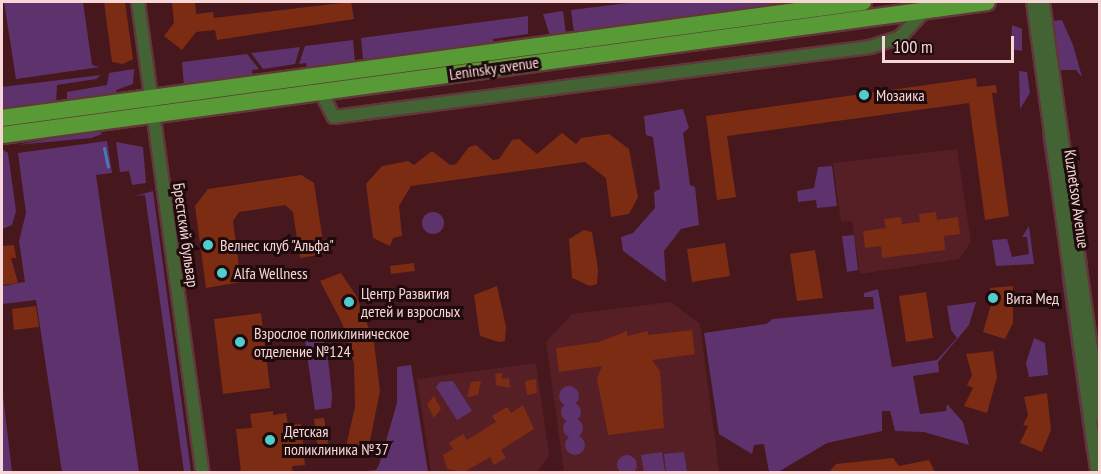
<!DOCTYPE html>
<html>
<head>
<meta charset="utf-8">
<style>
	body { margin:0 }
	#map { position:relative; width:1101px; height:474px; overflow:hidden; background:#46171c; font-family:"PT Sans Narrow",sans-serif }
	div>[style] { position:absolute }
	.built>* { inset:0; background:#551f25 }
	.green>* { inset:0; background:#5e336d }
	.round { border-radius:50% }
	.stream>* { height:3px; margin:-1.5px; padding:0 1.5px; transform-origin:1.5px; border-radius:1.5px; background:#4778bc }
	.building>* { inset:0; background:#7d2c14 }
	.roads { filter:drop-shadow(2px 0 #62363a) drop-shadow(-2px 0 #62363a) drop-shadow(0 2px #62363a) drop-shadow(0 -2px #62363a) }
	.minor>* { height:12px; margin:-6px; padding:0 6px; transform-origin:6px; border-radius:6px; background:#436335 }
	.major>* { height:16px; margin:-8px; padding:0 8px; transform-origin:8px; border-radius:8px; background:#589b36 }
	.dots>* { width:16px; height:16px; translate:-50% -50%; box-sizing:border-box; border:3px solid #1f0a0c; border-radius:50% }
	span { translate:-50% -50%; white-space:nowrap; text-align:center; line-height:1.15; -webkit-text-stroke:6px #1f0a0c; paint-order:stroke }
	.street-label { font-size:16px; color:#f7d6d7 }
	.poi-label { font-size:16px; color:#f7d6d7 }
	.left { translate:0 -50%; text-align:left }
	.frame { position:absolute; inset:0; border:3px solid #f7d6d7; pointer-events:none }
	.scale { position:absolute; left:882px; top:36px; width:132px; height:27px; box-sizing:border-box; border:3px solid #f7d6d7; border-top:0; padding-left:8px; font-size:18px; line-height:21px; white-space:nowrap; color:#f7d6d7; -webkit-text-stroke:4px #1f0a0c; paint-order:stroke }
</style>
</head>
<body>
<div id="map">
	<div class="built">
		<i style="clip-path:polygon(957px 149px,971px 242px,959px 259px,860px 274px,852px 221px,841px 222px,833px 163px)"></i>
		<i style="clip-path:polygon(671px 302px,700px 324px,719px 472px,564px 472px,546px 342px,572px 314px)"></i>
		<i style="clip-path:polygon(536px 363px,549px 456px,537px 472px,431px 472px,417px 379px)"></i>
	</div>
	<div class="green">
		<i style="clip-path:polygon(4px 2px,83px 2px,92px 65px,100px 67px,16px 79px)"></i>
		<i style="clip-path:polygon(636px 2px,809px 2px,574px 33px,571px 10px)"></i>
		<i style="clip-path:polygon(563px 11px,566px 34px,550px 36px,543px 14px)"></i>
		<i style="clip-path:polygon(528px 16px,528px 34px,493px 39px,493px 44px,363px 59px,361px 38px)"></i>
		<i style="clip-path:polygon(1062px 20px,1073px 45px,1082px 77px,1076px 70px,1058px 70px,1051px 21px)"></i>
		<i style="clip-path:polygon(1012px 25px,1022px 29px,1022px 51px,1011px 49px)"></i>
		<i style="clip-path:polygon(353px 40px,355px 63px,307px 69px,306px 63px,299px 64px,305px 46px)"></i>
		<i style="clip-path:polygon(300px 47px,295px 64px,263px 69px,251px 53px)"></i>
		<i style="clip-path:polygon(247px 54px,259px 69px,252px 70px,253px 77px,184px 86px,182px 62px)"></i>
		<i style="clip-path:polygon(134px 69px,133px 84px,116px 90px,117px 96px,67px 102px,67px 92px,107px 85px,109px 73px)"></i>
		<i style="clip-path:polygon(1019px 71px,1027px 72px,1030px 93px,1020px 109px)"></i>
		<i style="clip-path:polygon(101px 75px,96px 79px,57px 85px,56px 104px,2px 111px,2px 87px)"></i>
		<i style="clip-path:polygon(1062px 85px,1088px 264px,1086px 265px,1060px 86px)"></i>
		<i style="clip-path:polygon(683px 109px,689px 128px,683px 133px,690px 185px,695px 187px,699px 225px,681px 229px,664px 251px,666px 282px,623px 251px,621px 237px,633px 233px,655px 208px,654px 192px,660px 189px,653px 137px,646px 135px,644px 116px)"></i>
		<i style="clip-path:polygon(99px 130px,102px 134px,91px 138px,16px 145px)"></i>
		<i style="clip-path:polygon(1045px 132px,1062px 260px,1061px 262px,1042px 134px)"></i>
		<i style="clip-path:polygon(107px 141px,112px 173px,96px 175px,139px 472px,62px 472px,36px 300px,2px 304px,2px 286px,25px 282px,19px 241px,26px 213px,18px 153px)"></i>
		<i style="clip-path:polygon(116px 142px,143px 147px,146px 183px,132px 185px,129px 171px,120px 172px)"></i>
		<i style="clip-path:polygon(2px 149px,8px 153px,16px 211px,12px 225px,2px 229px)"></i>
		<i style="clip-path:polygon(832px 166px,837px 206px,817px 208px,816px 200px,798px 202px,797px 191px,814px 188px,818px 167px)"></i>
		<i style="clip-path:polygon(153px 191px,191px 472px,184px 472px,145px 195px,135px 196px)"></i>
		<i class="round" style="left:422px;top:212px;width:22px;height:22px"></i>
		<i style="clip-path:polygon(1029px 226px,1034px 264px,996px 266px,992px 240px,1007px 239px,1012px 257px,1029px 254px,1027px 237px,1022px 237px)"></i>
		<i style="clip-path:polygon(854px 235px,858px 270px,847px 272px,842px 236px)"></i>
		<i style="clip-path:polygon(1061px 273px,1065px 274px,1087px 454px,1086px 453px)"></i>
		<i style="clip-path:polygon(878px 289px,892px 367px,937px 360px,957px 338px,951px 330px,947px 306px,976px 302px,969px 325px,938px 362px,939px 372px,913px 376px,920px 414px,946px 411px,947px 404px,963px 422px,969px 445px,924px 432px,895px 431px,890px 411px,882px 411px,882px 431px,827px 443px,778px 472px,769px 472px,764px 444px,754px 445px,752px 454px,719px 434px,704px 333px,766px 324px,773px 319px,874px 309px,873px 297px,864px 297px,864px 293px)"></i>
		<i style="clip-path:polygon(1034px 338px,1045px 343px,1048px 375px,1029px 377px,1026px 363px)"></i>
		<i style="clip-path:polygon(315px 339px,324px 342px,327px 350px,332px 395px,331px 408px,315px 410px,305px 341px)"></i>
		<i style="clip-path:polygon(411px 365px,428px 472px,358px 472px,376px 470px,379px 465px,397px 403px,397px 367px)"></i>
		<i style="clip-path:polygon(453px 381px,472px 411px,457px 420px,436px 387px,440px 382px)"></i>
		<i class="round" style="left:559px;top:386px;width:20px;height:20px"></i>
		<i style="clip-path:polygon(2px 388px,12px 472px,2px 472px)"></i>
		<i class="round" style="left:561px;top:402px;width:20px;height:20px"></i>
		<i class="round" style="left:563px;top:418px;width:20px;height:20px"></i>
		<i class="round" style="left:565px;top:435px;width:20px;height:20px"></i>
		<i style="clip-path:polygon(662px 452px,665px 472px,644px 472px,641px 455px)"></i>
		<i style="clip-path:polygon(684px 452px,687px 472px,666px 472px,664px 454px)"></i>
		<i class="round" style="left:617px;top:455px;width:20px;height:20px"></i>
	</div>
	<div class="stream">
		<i style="left:104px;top:148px;width:19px;rotate:78deg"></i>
	</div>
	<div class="building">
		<i style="clip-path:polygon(104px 2px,125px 2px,133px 59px,123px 64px,112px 62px)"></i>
		<i style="clip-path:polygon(172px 2px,195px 2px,196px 14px,213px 12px,214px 18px,351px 2px,354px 19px,217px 40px,215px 30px,196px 32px,182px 50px,164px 36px,174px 23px)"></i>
		<i style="clip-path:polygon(976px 78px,977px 87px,996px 85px,997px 93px,992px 93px,1009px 216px,985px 220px,969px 103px,727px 136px,736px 197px,717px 200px,706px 116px)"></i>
		<i style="clip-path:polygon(562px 133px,576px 144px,581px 138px,609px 134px,629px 149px,638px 197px,629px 214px,611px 217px,606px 178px,585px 162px,411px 186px,399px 206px,402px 236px,393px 238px,390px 246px,373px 238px,366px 184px,382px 166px,408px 161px,414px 165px,432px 151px,450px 165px,456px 164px,469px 147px,476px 145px,493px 160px,499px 159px,512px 140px,519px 139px,537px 154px)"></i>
		<i style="clip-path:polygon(301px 175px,314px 183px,325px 254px,300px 258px,293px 212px,285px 205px,239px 212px,233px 221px,241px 282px,206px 288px,195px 206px,208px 189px)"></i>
		<i style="clip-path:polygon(936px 212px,937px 220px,958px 217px,960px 234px,944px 236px,945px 250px,882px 258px,881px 246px,865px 248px,863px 231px,886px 228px,884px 219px,901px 217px,902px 224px,920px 222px,919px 214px)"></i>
		<i style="clip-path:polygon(584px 230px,592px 232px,598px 269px,597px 284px,590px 286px,572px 278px,569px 239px)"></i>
		<i style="clip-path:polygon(725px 243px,730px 276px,692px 282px,687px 249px)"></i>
		<i style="clip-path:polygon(14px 245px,16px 258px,11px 258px,18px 283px,2px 285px,2px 246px)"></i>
		<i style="clip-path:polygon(815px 250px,823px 298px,797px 301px,790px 254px)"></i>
		<i style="clip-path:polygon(414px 263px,415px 271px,391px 274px,390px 266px)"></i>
		<i style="clip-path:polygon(341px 273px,357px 297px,374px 342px,380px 391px,367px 456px,345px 451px,355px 407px,354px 364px,342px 323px,320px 281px)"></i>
		<i style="clip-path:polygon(497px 286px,506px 327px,505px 341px,499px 342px,480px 336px,474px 295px)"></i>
		<i style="clip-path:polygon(1013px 286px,1013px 323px,1005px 339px,983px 332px,992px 301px,990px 288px)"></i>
		<i style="clip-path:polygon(926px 292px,933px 338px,906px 342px,899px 296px)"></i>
		<i style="clip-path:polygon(36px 306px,39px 327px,14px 330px,12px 309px)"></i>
		<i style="clip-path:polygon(261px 313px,270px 388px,223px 394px,214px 319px)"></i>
		<i style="clip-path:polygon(692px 330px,695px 354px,652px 360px,660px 371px,664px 428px,608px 435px,597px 379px,602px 366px,559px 372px,556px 348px,599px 342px,627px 331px,627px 336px,648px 331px,648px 335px)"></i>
		<i style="clip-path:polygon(993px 351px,997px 377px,987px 413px,964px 406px,973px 388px,967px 385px,972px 375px,966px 354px)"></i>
		<i style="clip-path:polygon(502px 373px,502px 379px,509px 378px,510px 388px,496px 385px,495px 374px)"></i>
		<i style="clip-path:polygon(536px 379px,537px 393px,527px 395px,525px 381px)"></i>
		<i style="clip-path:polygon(481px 381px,478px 395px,467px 397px,471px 382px)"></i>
		<i style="clip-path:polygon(1047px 393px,1051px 430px,1042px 452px,1020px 443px,1028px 426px,1023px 425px,1028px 415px,1024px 397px)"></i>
		<i style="clip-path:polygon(434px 396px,441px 409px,434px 418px,427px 404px)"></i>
		<i style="clip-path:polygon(523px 405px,534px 429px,501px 450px,506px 458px,494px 465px,490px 457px,464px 472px,447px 469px,443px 455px,453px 449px,449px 443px,463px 434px,467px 440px,496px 422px,492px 416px,507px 407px,511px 413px)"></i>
		<i style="clip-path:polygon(273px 411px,273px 415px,286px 413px,288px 425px,301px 424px,305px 465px,292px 466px,293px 472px,241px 472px,236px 429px,252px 428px,250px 414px)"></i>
		<i style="clip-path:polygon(324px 418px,329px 448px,318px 450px,314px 419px)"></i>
		<i style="clip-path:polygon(893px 458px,899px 466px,929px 460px,935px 472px,829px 472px,836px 464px)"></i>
	</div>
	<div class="roads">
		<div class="minor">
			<i style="left:138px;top:2px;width:474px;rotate:82.2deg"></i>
			<i style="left:1033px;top:2px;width:474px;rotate:82.2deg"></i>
			<i style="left:1043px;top:2px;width:417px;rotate:82.1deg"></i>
			<i style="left:321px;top:92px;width:28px;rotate:63deg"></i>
			<i style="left:334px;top:117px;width:541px;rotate:-7.44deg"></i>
			<i style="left:870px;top:47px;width:32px;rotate:-18deg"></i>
			<i style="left:900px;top:37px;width:37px;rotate:-47deg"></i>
		</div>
		<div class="major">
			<i style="left:2px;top:118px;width:869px;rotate:-7.67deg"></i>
			<i style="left:2px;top:135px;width:994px;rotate:-7.69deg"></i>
		</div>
	</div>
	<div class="dots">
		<i style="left:864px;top:95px;background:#52cdcf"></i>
		<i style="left:208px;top:245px;background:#52cdcf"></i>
		<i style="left:222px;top:273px;background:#52cdcf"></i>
		<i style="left:993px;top:298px;background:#52cdcf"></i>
		<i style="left:349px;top:302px;background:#52cdcf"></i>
		<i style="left:240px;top:342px;background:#52cdcf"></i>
		<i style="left:270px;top:440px;background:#52cdcf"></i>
	</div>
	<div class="street-label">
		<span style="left:494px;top:68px;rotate:-8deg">Leninsky avenue</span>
		<span style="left:1077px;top:199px;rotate:82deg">Kuznetsov Avenue</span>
		<span style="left:186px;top:235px;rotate:82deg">Брестский бульвар</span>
	</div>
	<div class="poi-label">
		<span class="left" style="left:876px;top:95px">Мозаика</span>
		<span class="left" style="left:220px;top:245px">Велнес клуб "Альфа"</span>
		<span class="left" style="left:234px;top:273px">Alfa Wellness</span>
		<span class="left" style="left:361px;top:302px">Центр Развития<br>детей и взрослых</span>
		<span class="left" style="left:1006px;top:298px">Вита Мед</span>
		<span class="left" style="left:254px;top:342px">Взрослое поликлиническое<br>отделение №124</span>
		<span class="left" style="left:284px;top:440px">Детская<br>поликлиника №37</span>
	</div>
	<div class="frame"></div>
	<div class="scale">100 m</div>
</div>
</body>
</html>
